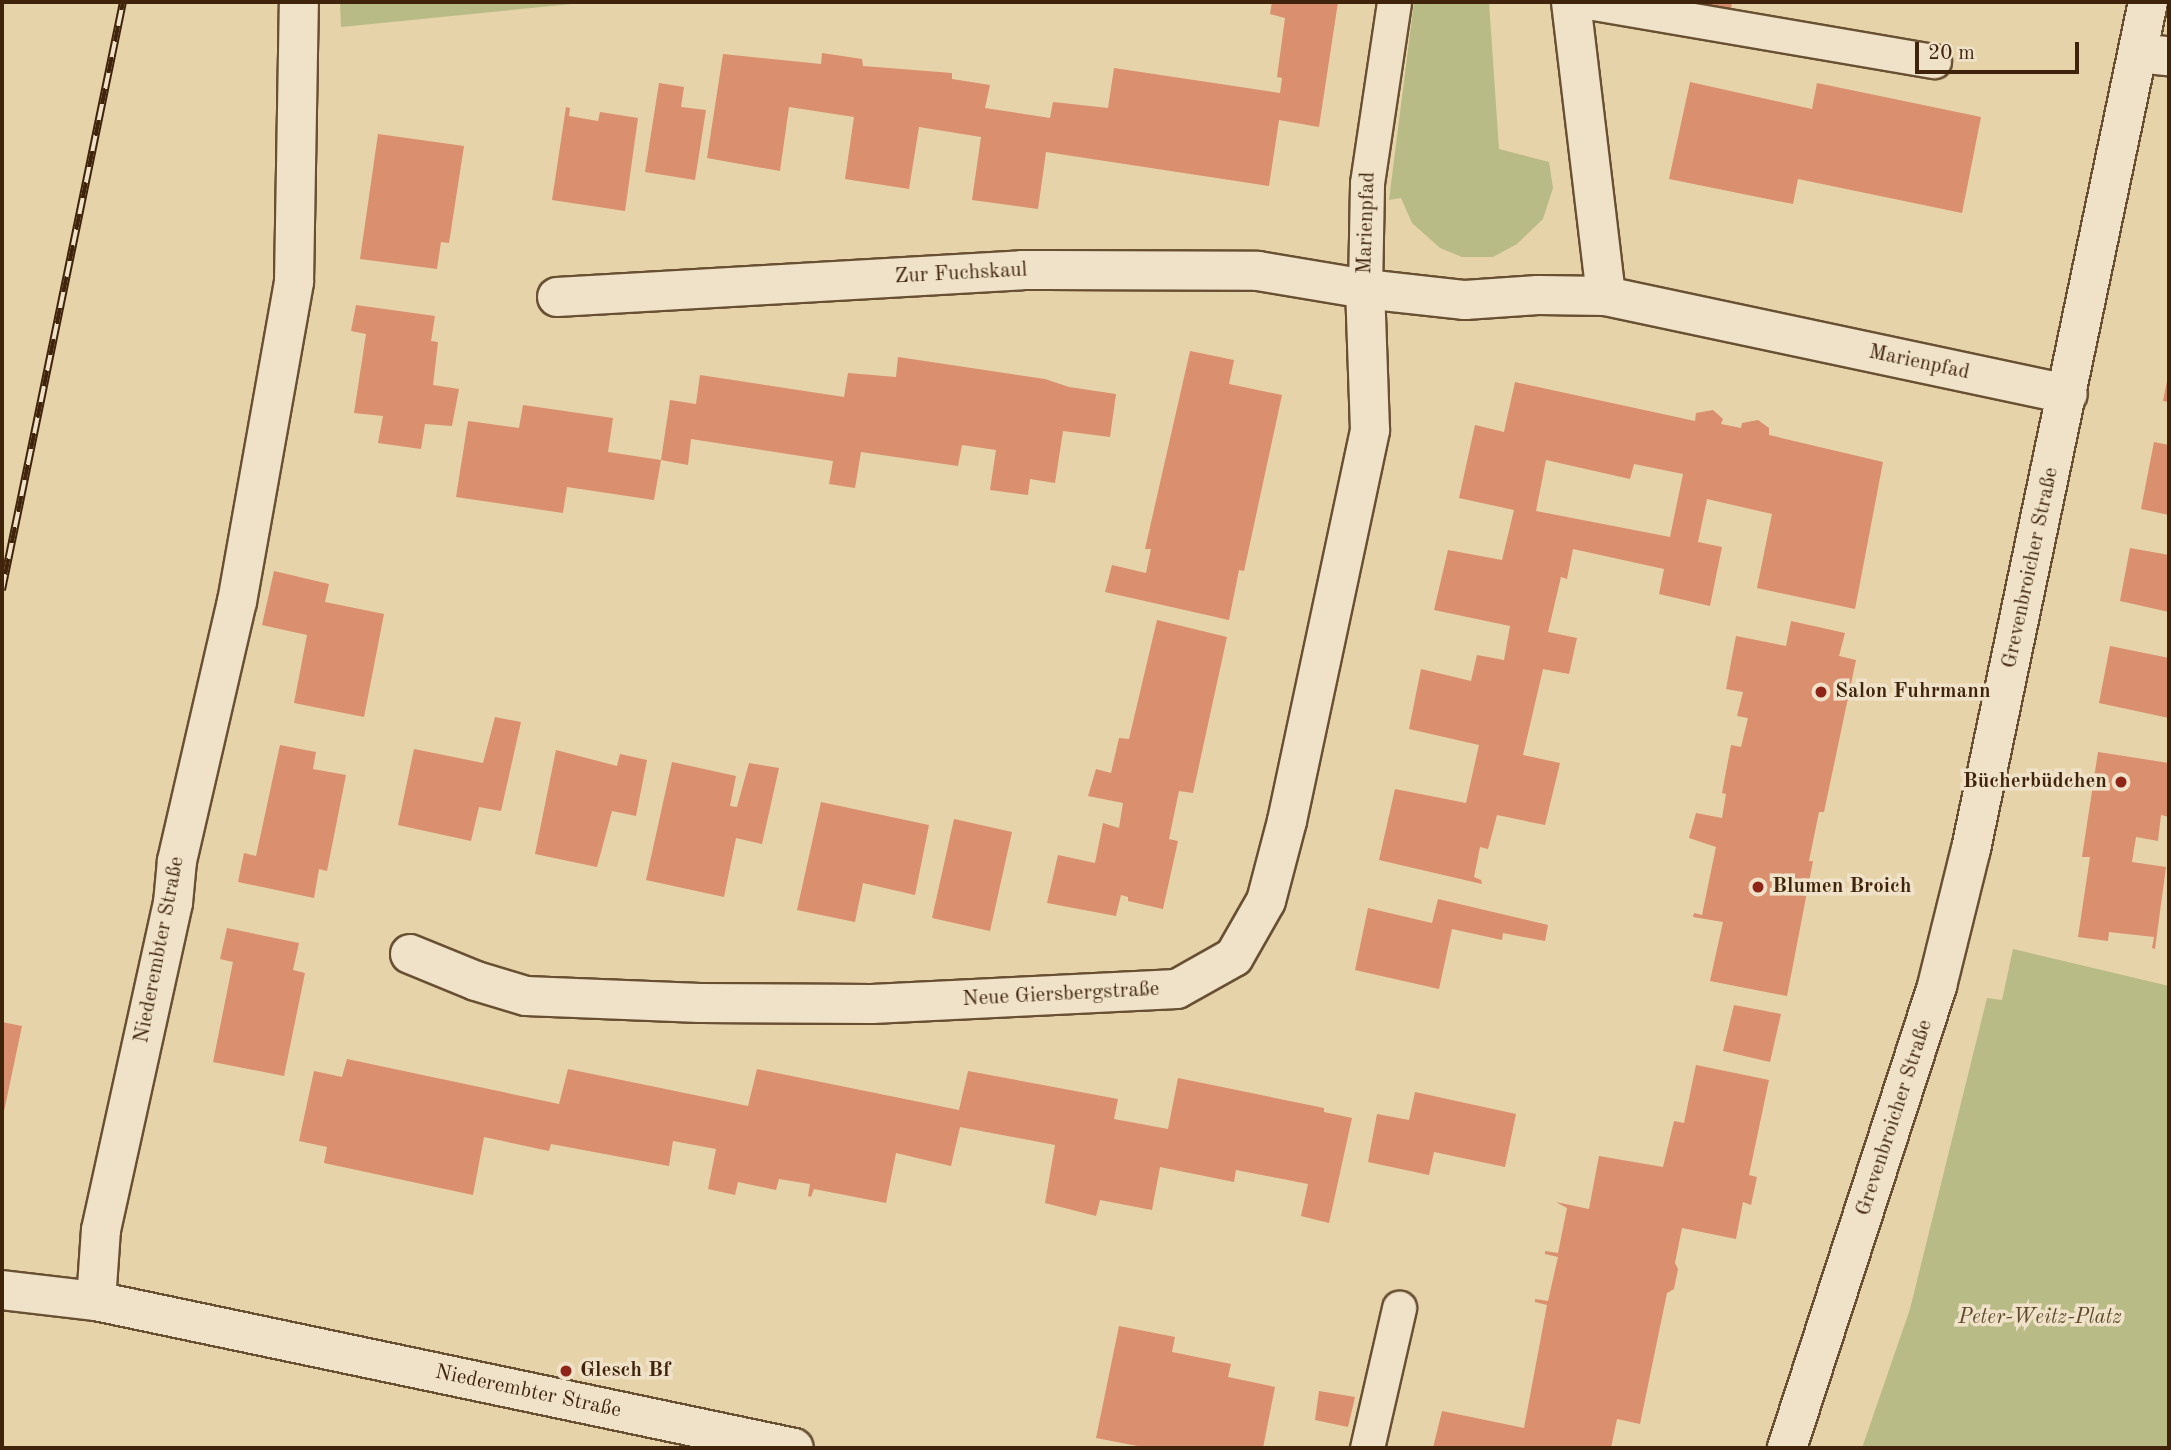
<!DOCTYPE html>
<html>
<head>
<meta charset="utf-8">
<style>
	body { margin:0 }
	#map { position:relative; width:2171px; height:1450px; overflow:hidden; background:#e6d3aa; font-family:"Old Standard TT",serif }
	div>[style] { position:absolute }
	.green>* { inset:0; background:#b9bb86 }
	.building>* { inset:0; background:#da8f6e }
	.roads { filter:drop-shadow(2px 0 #695033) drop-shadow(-2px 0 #695033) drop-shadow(0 2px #695033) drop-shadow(0 -2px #695033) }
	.service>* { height:33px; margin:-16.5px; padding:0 16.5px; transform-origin:16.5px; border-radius:16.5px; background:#efe2c8 }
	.minor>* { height:38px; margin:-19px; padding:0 19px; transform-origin:19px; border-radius:19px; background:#efe2c8 }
	.secondary>* { height:38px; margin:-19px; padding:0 19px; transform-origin:19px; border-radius:19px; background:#efe2c8 }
	.rail>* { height:8px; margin-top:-4px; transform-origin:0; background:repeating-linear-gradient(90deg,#efe2c8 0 16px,#3f240b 0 32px); box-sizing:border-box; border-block:2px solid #3f240b }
	.dots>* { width:19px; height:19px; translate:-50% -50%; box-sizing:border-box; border:4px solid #efe2c8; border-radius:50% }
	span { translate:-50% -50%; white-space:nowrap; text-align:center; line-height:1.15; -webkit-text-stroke:7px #efe2c8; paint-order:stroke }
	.street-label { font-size:21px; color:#3f240b }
	.poi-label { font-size:21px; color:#3f240b; font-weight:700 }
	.left { translate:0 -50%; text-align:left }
	.right { translate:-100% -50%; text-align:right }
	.park-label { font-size:21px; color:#5e4a2a; font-style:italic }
	.frame { position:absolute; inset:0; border:4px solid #3f240b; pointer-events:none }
	.scale { position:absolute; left:1915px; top:42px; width:164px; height:32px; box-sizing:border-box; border:4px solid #3f240b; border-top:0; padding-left:9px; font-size:21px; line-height:24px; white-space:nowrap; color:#3f240b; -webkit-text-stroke:5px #efe2c8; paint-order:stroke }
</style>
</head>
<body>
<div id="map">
	<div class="green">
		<i style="clip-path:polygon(340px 2px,592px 2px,341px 27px)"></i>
		<i style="clip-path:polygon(1414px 2px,1489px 2px,1499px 149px,1549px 162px,1553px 188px,1543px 219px,1517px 244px,1493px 257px,1462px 257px,1440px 248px,1412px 223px,1401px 198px,1389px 200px)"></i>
		<i style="clip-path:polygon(2013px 949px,2169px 986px,2169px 1448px,1862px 1448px,1910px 1309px,1987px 998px,2002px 1000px)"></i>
	</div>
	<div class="building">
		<i style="clip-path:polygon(1272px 2px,1338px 2px,1319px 127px,1279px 120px,1269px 186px,1046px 152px,1038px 209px,972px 200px,981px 137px,919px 127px,909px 189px,845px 179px,854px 117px,789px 107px,780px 171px,707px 158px,723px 54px,821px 64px,822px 53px,862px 59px,863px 66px,952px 73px,952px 79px,990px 85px,985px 108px,1050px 118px,1053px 102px,1108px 108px,1114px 68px,1280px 93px,1282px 78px,1277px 77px,1285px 18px,1270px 14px)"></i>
		<i style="clip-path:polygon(1662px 2px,1732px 2px,1730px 18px)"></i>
		<i style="clip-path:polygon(1690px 82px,1812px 109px,1817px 83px,1981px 117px,1962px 213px,1798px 179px,1793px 204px,1669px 179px)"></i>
		<i style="clip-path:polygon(659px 83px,684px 87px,681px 107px,706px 110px,695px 180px,645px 172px)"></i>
		<i style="clip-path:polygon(566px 107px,570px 108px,569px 116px,598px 121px,600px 112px,638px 118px,625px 211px,552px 200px)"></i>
		<i style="clip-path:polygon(378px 134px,464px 146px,449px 243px,441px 242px,437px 269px,360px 259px)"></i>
		<i style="clip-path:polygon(356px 305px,435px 316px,431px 341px,438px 342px,433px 385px,459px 389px,452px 426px,425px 424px,421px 449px,378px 443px,383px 416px,354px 413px,366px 334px,351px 331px)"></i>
		<i style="clip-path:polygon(1190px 351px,1234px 360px,1229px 384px,1282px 395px,1244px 571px,1239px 570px,1229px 620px,1105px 592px,1112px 565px,1146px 573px,1151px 549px,1145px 549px)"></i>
		<i style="clip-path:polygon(898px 357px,1045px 379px,1069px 387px,1116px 394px,1110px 437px,1063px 431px,1055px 483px,1030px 479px,1028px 495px,990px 490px,996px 450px,962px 445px,958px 466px,861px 452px,855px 488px,829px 484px,833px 461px,691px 439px,688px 465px,661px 460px,670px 400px,696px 404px,700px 375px,844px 397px,848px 373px,896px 377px)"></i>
		<i style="clip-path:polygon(2168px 376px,2169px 376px,2169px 402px,2163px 401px)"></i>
		<i style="clip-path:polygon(evenodd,1515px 382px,1695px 421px,1696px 413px,1713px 410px,1723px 419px,1721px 424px,1741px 428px,1742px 423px,1758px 420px,1769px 428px,1769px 435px,1883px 462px,1855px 609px,1757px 588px,1772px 514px,1707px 499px,1698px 542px,1722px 547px,1710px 606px,1659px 594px,1664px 569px,1573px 549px,1567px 579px,1561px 577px,1548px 632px,1577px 638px,1569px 674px,1543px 669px,1523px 755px,1560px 763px,1545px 825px,1497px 815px,1488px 849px,1480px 847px,1474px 877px,1481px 880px,1482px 884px,1379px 860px,1395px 789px,1466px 803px,1479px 745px,1409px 729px,1421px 669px,1471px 681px,1477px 655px,1504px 660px,1510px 626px,1434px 610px,1448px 550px,1502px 560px,1514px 510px,1459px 498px,1475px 425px,1504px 432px,1515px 382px,1546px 460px,1630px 479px,1634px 464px,1683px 474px,1670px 537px,1536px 511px,1546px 460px)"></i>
		<i style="clip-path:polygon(523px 405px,613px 418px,608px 452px,661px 460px,654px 500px,567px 487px,563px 513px,456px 497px,468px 421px,519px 428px)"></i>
		<i style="clip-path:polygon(2154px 442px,2169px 445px,2169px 515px,2141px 509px)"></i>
		<i style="clip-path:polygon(2130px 548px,2169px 555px,2169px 612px,2120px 601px)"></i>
		<i style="clip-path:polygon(274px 571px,329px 584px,325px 602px,384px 614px,364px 717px,294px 703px,307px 635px,262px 625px)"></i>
		<i style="clip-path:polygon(1157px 620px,1227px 637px,1193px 793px,1179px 791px,1169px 839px,1178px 841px,1163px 909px,1128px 901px,1128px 897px,1121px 895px,1116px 916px,1047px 903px,1058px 855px,1095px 863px,1103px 823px,1119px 828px,1123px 803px,1088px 796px,1096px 769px,1111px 773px,1119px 738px,1129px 739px)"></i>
		<i style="clip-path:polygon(1791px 621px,1845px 633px,1839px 656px,1856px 660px,1824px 812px,1819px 812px,1809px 861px,1813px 861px,1787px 996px,1710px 981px,1723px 922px,1693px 917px,1694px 913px,1702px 915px,1716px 847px,1689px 838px,1696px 813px,1722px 818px,1726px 794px,1722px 793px,1731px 745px,1741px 747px,1748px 718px,1737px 716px,1743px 692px,1726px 689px,1736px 636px,1786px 646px)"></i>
		<i style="clip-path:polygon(2110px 646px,2169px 658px,2169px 718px,2099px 703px)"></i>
		<i style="clip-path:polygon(495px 717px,521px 722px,501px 811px,479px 807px,471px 841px,398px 825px,414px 749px,483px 763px)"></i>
		<i style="clip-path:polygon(280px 745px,316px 752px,313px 769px,346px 775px,327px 871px,319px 869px,314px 898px,238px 882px,244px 853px,256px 856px)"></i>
		<i style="clip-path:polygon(556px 750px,617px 766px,620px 754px,647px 760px,636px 816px,612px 811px,597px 867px,535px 854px)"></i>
		<i style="clip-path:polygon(2098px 752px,2169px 763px,2169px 817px,2161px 815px,2158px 841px,2136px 837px,2132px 862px,2166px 867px,2155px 949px,2152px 948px,2154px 937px,2109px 932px,2108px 941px,2078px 937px,2090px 857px,2082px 857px)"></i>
		<i style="clip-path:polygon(672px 762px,736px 776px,730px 806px,737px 807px,749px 763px,779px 768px,762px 844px,736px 838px,724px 897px,646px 880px)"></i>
		<i style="clip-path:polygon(821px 802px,929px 825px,915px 895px,863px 883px,855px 922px,797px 910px)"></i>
		<i style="clip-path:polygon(954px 819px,1012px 832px,990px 931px,932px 918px)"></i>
		<i style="clip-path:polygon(1438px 899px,1548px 925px,1545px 941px,1503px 933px,1502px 940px,1452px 929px,1439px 989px,1355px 970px,1368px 908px,1432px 923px)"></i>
		<i style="clip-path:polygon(227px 928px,299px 943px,293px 970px,305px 973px,284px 1076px,213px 1062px,233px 962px,220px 959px)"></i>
		<i style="clip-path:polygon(1734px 1005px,1781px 1014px,1770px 1062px,1723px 1051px)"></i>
		<i style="clip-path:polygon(2px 1022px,22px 1026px,3px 1116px,2px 1116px)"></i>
		<i style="clip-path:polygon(347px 1059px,559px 1104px,568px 1069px,748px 1106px,757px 1069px,959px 1110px,968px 1071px,1118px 1099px,1114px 1119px,1168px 1129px,1178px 1078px,1324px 1108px,1324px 1112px,1352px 1118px,1329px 1223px,1301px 1216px,1308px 1184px,1236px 1170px,1234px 1182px,1160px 1167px,1152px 1210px,1100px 1200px,1096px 1216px,1045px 1203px,1055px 1145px,960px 1127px,951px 1166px,896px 1153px,886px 1203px,814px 1189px,811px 1197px,808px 1196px,810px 1184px,779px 1179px,776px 1190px,738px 1182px,735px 1195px,708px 1189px,716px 1149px,673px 1141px,669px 1166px,551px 1144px,549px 1151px,484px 1137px,473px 1195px,324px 1163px,327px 1147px,299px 1141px,314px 1071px,342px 1077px)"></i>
		<i style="clip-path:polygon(1696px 1065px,1769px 1080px,1749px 1175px,1757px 1177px,1751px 1205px,1743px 1202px,1736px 1239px,1682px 1228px,1675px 1263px,1678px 1269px,1674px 1289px,1667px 1293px,1640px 1424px,1617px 1419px,1611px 1448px,1433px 1448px,1442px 1411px,1524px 1428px,1547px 1305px,1535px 1302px,1535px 1299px,1548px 1301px,1558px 1257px,1545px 1254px,1545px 1251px,1558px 1253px,1567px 1208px,1556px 1202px,1589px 1209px,1599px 1156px,1663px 1167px,1674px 1121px,1684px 1123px)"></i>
		<i style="clip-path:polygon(1415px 1092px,1516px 1114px,1505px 1167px,1434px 1152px,1429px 1175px,1368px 1162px,1377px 1114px,1409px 1120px)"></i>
		<i style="clip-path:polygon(1119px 1326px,1175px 1337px,1172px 1352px,1231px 1364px,1228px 1377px,1275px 1387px,1263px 1448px,1148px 1448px,1096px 1438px)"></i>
		<i style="clip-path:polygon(1319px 1391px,1355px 1397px,1348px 1427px,1315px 1420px)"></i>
	</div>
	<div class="roads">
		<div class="service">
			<i style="left:1588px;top:2px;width:351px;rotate:9.7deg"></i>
			<i style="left:1365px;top:289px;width:106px;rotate:-88.9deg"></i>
			<i style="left:1367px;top:183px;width:183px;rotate:-81.5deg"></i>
			<i style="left:1367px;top:1448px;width:144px;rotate:-77.1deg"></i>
		</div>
		<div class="minor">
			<i style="left:1571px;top:2px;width:296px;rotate:83.2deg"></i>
			<i style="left:2138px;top:53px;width:31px;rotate:6deg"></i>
			<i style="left:557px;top:297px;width:466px;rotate:-3.3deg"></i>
			<i style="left:1022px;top:270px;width:236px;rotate:0.2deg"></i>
			<i style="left:1258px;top:271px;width:109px;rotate:9.5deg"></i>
			<i style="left:1365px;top:289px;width:101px;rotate:6.3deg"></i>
			<i style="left:1465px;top:300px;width:73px;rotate:-3.9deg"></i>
			<i style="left:1538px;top:295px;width:68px;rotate:0.8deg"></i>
			<i style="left:1606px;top:296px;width:472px;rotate:12deg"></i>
			<i style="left:410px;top:954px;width:71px;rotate:22.2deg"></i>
			<i style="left:476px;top:981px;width:52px;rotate:16.7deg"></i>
			<i style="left:526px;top:996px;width:174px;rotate:2.3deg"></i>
			<i style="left:700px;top:1003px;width:172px;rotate:0.3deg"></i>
			<i style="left:872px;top:1004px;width:305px;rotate:-2.8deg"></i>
			<i style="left:1177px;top:989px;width:65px;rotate:-29.3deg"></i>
			<i style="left:1234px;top:957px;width:64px;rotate:-60.3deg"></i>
			<i style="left:1266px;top:901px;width:83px;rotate:-75.3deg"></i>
			<i style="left:1287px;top:821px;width:400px;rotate:-78deg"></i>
			<i style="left:1370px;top:430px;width:141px;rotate:-92deg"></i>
			<i style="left:96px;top:1301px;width:71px;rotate:-86deg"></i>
			<i style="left:101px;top:1230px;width:335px;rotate:-77.6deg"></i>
			<i style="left:173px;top:903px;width:42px;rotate:-84.6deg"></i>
			<i style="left:177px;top:861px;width:266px;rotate:-77deg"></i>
			<i style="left:237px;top:602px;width:325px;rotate:-79.9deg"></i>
			<i style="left:294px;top:282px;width:280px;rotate:-89deg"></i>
		</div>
		<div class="secondary">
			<i style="left:2px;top:1290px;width:95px;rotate:6.7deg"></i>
			<i style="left:96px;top:1301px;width:713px;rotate:11.89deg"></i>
			<i style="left:1787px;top:1448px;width:486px;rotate:-72deg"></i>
			<i style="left:1937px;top:986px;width:141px;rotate:-76.1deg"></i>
			<i style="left:1971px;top:849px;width:865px;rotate:-78.2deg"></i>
		</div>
	</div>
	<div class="rail">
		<i style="left:2px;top:590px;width:600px;rotate:-78.37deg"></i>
	</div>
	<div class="dots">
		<i style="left:1821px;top:692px;background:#8f2418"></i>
		<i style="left:2121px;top:782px;background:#8f2418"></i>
		<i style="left:1758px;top:887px;background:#8f2418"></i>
		<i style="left:566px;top:1371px;background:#8f2418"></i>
	</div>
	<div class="street-label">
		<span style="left:1367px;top:223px;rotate:-88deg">Marienpfad</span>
		<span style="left:961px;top:274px;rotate:-3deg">Zur Fuchskaul</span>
		<span style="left:1919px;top:363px;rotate:12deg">Marienpfad</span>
		<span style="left:2031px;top:568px;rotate:-78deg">Grevenbroicher Straße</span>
		<span style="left:160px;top:950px;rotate:-79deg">Niederembter Straße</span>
		<span style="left:1061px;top:995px;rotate:-3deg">Neue Giersbergstraße</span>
		<span style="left:1895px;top:1118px;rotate:-72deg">Grevenbroicher Straße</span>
		<span style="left:528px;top:1392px;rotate:12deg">Niederembter Straße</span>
	</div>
	<div class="poi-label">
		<span class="left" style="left:1835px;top:692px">Salon Fuhrmann</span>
		<span class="right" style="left:2107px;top:782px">Bücherbüdchen</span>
		<span class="left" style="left:1772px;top:887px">Blumen Broich</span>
		<span class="left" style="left:580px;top:1371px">Glesch Bf</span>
	</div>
	<div class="park-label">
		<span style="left:2040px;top:1318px">Peter-Weitz-Platz</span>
	</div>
	<div class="frame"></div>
	<div class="scale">20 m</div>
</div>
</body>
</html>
